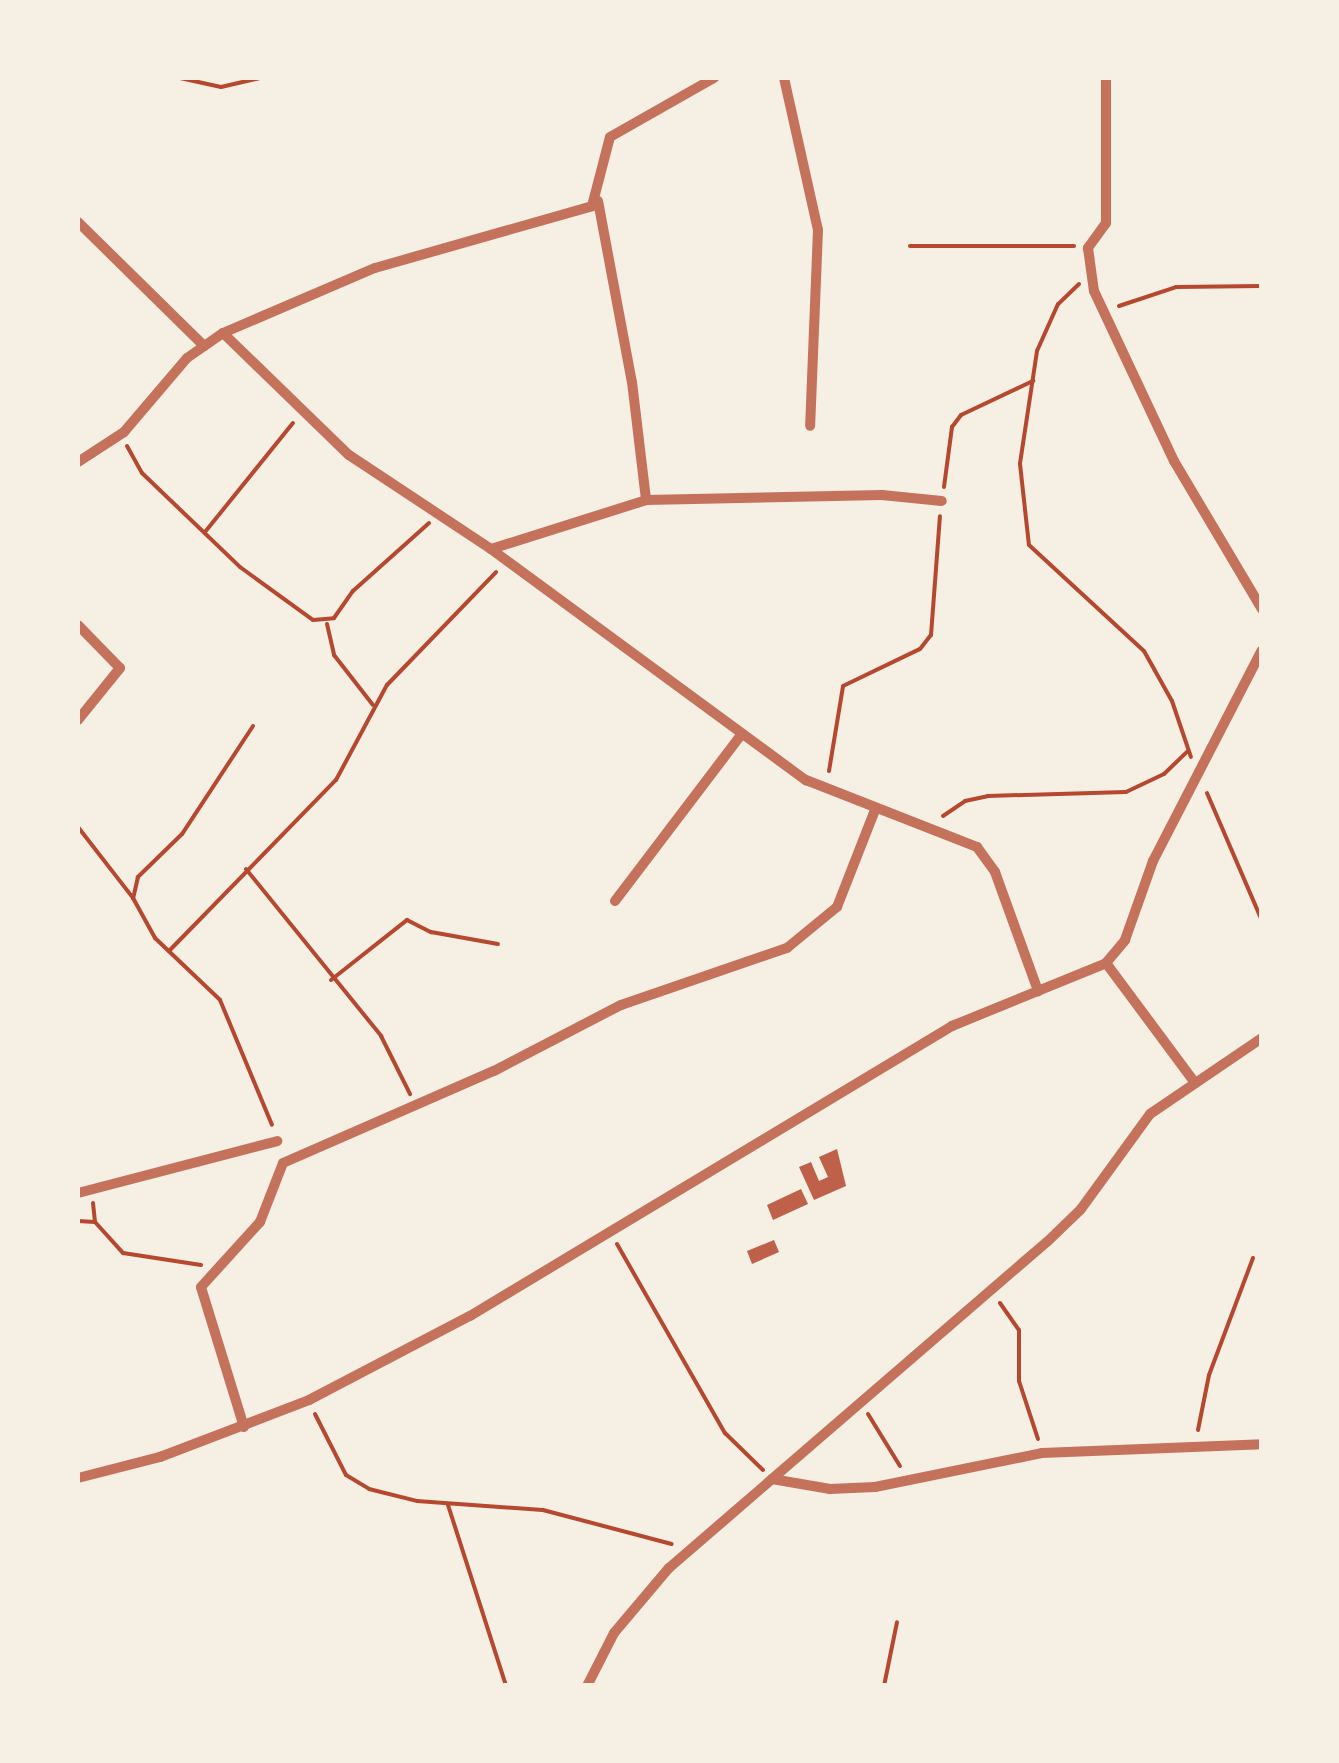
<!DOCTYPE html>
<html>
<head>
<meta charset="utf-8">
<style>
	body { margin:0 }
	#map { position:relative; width:1339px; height:1763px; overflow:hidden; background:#f6efe4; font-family:Inter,sans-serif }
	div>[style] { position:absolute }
	.building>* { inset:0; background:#bf614a }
	.path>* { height:4px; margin:-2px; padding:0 2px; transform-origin:2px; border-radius:2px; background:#b5482f }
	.minor>* { height:10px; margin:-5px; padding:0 5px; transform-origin:5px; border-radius:5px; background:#c5725c }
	span { translate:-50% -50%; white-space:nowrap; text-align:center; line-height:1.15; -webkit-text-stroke:10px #f6efe4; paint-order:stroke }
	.frame { position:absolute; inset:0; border:80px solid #f6efe4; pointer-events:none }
</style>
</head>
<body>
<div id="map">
	<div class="building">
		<i style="clip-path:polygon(837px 1149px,846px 1186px,814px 1200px,799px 1167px,811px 1162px,819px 1181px,828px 1177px,819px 1157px)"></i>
		<i style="clip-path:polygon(801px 1189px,808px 1204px,773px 1220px,767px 1205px)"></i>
		<i style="clip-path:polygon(774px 1240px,779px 1252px,752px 1264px,747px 1251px)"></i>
	</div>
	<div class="path">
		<i style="left:180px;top:78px;width:42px;rotate:12.4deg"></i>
		<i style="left:221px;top:87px;width:39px;rotate:-13deg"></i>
		<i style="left:910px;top:246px;width:164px"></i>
		<i style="left:1079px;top:284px;width:29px;rotate:136deg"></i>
		<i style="left:1058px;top:304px;width:51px;rotate:114.1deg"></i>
		<i style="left:1037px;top:351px;width:114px;rotate:98.6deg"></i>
		<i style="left:1020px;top:464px;width:81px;rotate:83.7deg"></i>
		<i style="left:1029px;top:545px;width:156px;rotate:42.7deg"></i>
		<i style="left:1144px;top:651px;width:57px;rotate:60.8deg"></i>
		<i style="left:1172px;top:701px;width:59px;rotate:71.3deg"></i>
		<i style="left:1119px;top:306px;width:60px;rotate:-18.4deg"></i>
		<i style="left:1176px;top:287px;width:86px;rotate:-0.7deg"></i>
		<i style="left:127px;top:446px;width:31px;rotate:61deg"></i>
		<i style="left:142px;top:473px;width:136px;rotate:43.8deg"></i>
		<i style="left:240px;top:567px;width:90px;rotate:36deg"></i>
		<i style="left:313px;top:620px;width:21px;rotate:-5deg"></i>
		<i style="left:334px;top:618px;width:33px;rotate:-55deg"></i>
		<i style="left:353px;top:591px;width:102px;rotate:-41.8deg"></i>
		<i style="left:944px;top:487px;width:61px;rotate:-82.4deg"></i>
		<i style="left:952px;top:427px;width:15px;rotate:-53deg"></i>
		<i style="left:961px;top:415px;width:80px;rotate:-25.3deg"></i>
		<i style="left:205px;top:532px;width:140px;rotate:-51.1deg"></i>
		<i style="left:327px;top:624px;width:32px;rotate:77deg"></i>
		<i style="left:334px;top:655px;width:63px;rotate:52deg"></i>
		<i style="left:253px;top:726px;width:129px;rotate:123.3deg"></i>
		<i style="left:182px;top:834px;width:62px;rotate:135.7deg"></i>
		<i style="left:138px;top:877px;width:22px;rotate:103deg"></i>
		<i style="left:133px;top:898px;width:46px;rotate:61.2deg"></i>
		<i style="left:155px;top:938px;width:90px;rotate:43.6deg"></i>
		<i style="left:220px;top:1000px;width:135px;rotate:67.4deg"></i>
		<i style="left:829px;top:771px;width:86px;rotate:-80.6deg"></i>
		<i style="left:843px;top:686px;width:85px;rotate:-25.7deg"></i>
		<i style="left:920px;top:649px;width:18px;rotate:-52deg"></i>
		<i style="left:931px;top:635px;width:119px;rotate:-85.7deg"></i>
		<i style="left:1207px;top:793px;width:139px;rotate:66.7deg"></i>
		<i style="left:943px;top:816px;width:27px;rotate:-34deg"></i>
		<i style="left:965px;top:801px;width:24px;rotate:-12deg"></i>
		<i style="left:988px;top:796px;width:138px;rotate:-1.7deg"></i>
		<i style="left:1126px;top:792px;width:42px;rotate:-25.3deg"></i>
		<i style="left:1164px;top:774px;width:33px;rotate:-44deg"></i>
		<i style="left:78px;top:827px;width:90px;rotate:52.2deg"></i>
		<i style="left:246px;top:869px;width:215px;rotate:51deg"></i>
		<i style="left:381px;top:1036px;width:65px;rotate:63.4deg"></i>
		<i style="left:169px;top:951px;width:239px;rotate:-45.7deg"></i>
		<i style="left:336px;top:780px;width:108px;rotate:-61.8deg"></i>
		<i style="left:387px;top:685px;width:157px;rotate:-46deg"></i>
		<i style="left:331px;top:980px;width:97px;rotate:-38.3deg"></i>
		<i style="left:407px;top:920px;width:27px;rotate:27deg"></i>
		<i style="left:431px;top:932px;width:68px;rotate:10.2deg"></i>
		<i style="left:93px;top:1203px;width:19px;rotate:84deg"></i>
		<i style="left:95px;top:1222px;width:42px;rotate:47.9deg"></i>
		<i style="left:123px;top:1253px;width:79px;rotate:8.7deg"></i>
		<i style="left:78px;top:1221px;width:17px;rotate:3deg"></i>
		<i style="left:617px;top:1244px;width:218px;rotate:60.3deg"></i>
		<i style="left:725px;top:1433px;width:53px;rotate:44.2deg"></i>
		<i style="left:1000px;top:1303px;width:33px;rotate:55deg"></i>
		<i style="left:1019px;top:1330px;width:51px;rotate:90deg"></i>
		<i style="left:1019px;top:1381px;width:61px;rotate:71.9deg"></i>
		<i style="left:315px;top:1414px;width:68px;rotate:63.1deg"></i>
		<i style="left:346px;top:1475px;width:27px;rotate:31deg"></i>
		<i style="left:369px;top:1489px;width:49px;rotate:14deg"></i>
		<i style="left:417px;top:1501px;width:126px;rotate:4.1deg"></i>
		<i style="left:543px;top:1510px;width:133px;rotate:14.8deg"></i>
		<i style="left:868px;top:1414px;width:61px;rotate:58.4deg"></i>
		<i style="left:1198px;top:1430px;width:56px;rotate:-78.7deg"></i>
		<i style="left:1209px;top:1375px;width:125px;rotate:-69.4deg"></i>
		<i style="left:448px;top:1505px;width:190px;rotate:72.2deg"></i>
		<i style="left:884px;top:1686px;width:65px;rotate:-78.5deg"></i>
	</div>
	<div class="minor">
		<i style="left:784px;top:78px;width:156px;rotate:77.4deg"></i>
		<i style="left:818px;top:230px;width:196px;rotate:92.3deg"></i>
		<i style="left:1106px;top:78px;width:145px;rotate:90deg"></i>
		<i style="left:1106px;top:223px;width:31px;rotate:126deg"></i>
		<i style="left:1088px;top:248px;width:43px;rotate:82.1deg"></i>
		<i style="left:1094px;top:291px;width:188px;rotate:64.8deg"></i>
		<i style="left:1174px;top:461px;width:172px;rotate:59.3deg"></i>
		<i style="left:598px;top:201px;width:184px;rotate:79.4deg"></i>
		<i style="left:632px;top:382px;width:119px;rotate:83.2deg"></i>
		<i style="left:78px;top:222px;width:177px;rotate:44.5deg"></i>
		<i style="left:223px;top:333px;width:175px;rotate:44.1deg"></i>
		<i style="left:349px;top:455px;width:170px;rotate:33.5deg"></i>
		<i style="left:491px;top:549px;width:391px;rotate:36.3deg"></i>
		<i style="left:806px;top:780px;width:184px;rotate:21.4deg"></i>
		<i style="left:977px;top:847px;width:31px;rotate:54deg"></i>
		<i style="left:995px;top:872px;width:127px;rotate:70.1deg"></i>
		<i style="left:78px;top:462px;width:55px;rotate:-33.1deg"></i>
		<i style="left:124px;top:432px;width:97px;rotate:-49.6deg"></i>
		<i style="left:187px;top:358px;width:44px;rotate:-34.8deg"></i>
		<i style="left:223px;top:333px;width:165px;rotate:-23.2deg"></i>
		<i style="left:375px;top:268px;width:226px;rotate:-15.9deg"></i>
		<i style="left:592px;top:206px;width:71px;rotate:-75.4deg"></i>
		<i style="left:610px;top:137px;width:120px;rotate:-29.6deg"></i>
		<i style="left:491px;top:549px;width:163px;rotate:-17.5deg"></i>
		<i style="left:646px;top:500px;width:236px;rotate:-1.2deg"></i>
		<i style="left:882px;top:495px;width:60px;rotate:5.7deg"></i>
		<i style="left:78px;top:625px;width:60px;rotate:45.7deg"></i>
		<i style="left:120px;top:668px;width:67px;rotate:128.9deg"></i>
		<i style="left:615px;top:901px;width:208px;rotate:-52.8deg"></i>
		<i style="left:1106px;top:963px;width:146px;rotate:53.4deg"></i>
		<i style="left:78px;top:1193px;width:206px;rotate:-14.6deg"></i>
		<i style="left:244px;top:1427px;width:146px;rotate:-107.1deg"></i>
		<i style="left:201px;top:1287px;width:88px;rotate:-47.8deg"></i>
		<i style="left:260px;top:1222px;width:63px;rotate:-68.7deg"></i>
		<i style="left:283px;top:1163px;width:230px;rotate:-23.6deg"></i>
		<i style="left:494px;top:1071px;width:143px;rotate:-27.5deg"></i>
		<i style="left:621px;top:1005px;width:176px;rotate:-19deg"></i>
		<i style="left:787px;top:948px;width:65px;rotate:-39.4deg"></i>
		<i style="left:837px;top:907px;width:104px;rotate:-68.6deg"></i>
		<i style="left:78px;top:1478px;width:85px;rotate:-14.4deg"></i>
		<i style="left:160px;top:1457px;width:160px;rotate:-20.9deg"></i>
		<i style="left:309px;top:1400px;width:182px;rotate:-27.6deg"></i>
		<i style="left:470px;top:1316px;width:563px;rotate:-31.03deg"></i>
		<i style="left:952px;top:1026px;width:166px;rotate:-22.2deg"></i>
		<i style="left:1106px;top:963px;width:30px;rotate:-50deg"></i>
		<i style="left:1125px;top:940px;width:84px;rotate:-70.5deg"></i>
		<i style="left:1153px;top:861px;width:237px;rotate:-62.7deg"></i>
		<i style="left:772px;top:1479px;width:59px;rotate:9.8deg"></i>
		<i style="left:830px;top:1489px;width:45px;rotate:-2.5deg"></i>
		<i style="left:875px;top:1487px;width:170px;rotate:-11.5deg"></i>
		<i style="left:1042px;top:1453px;width:220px;rotate:-2.3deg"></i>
		<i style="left:587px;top:1686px;width:59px;rotate:-63deg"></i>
		<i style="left:614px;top:1633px;width:85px;rotate:-49.8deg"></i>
		<i style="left:669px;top:1568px;width:499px;rotate:-40.8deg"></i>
		<i style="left:1047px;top:1242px;width:47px;rotate:-44.1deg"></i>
		<i style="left:1081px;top:1209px;width:117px;rotate:-54deg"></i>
		<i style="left:1150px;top:1114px;width:135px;rotate:-34.2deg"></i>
	</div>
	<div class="frame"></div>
</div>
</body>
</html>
